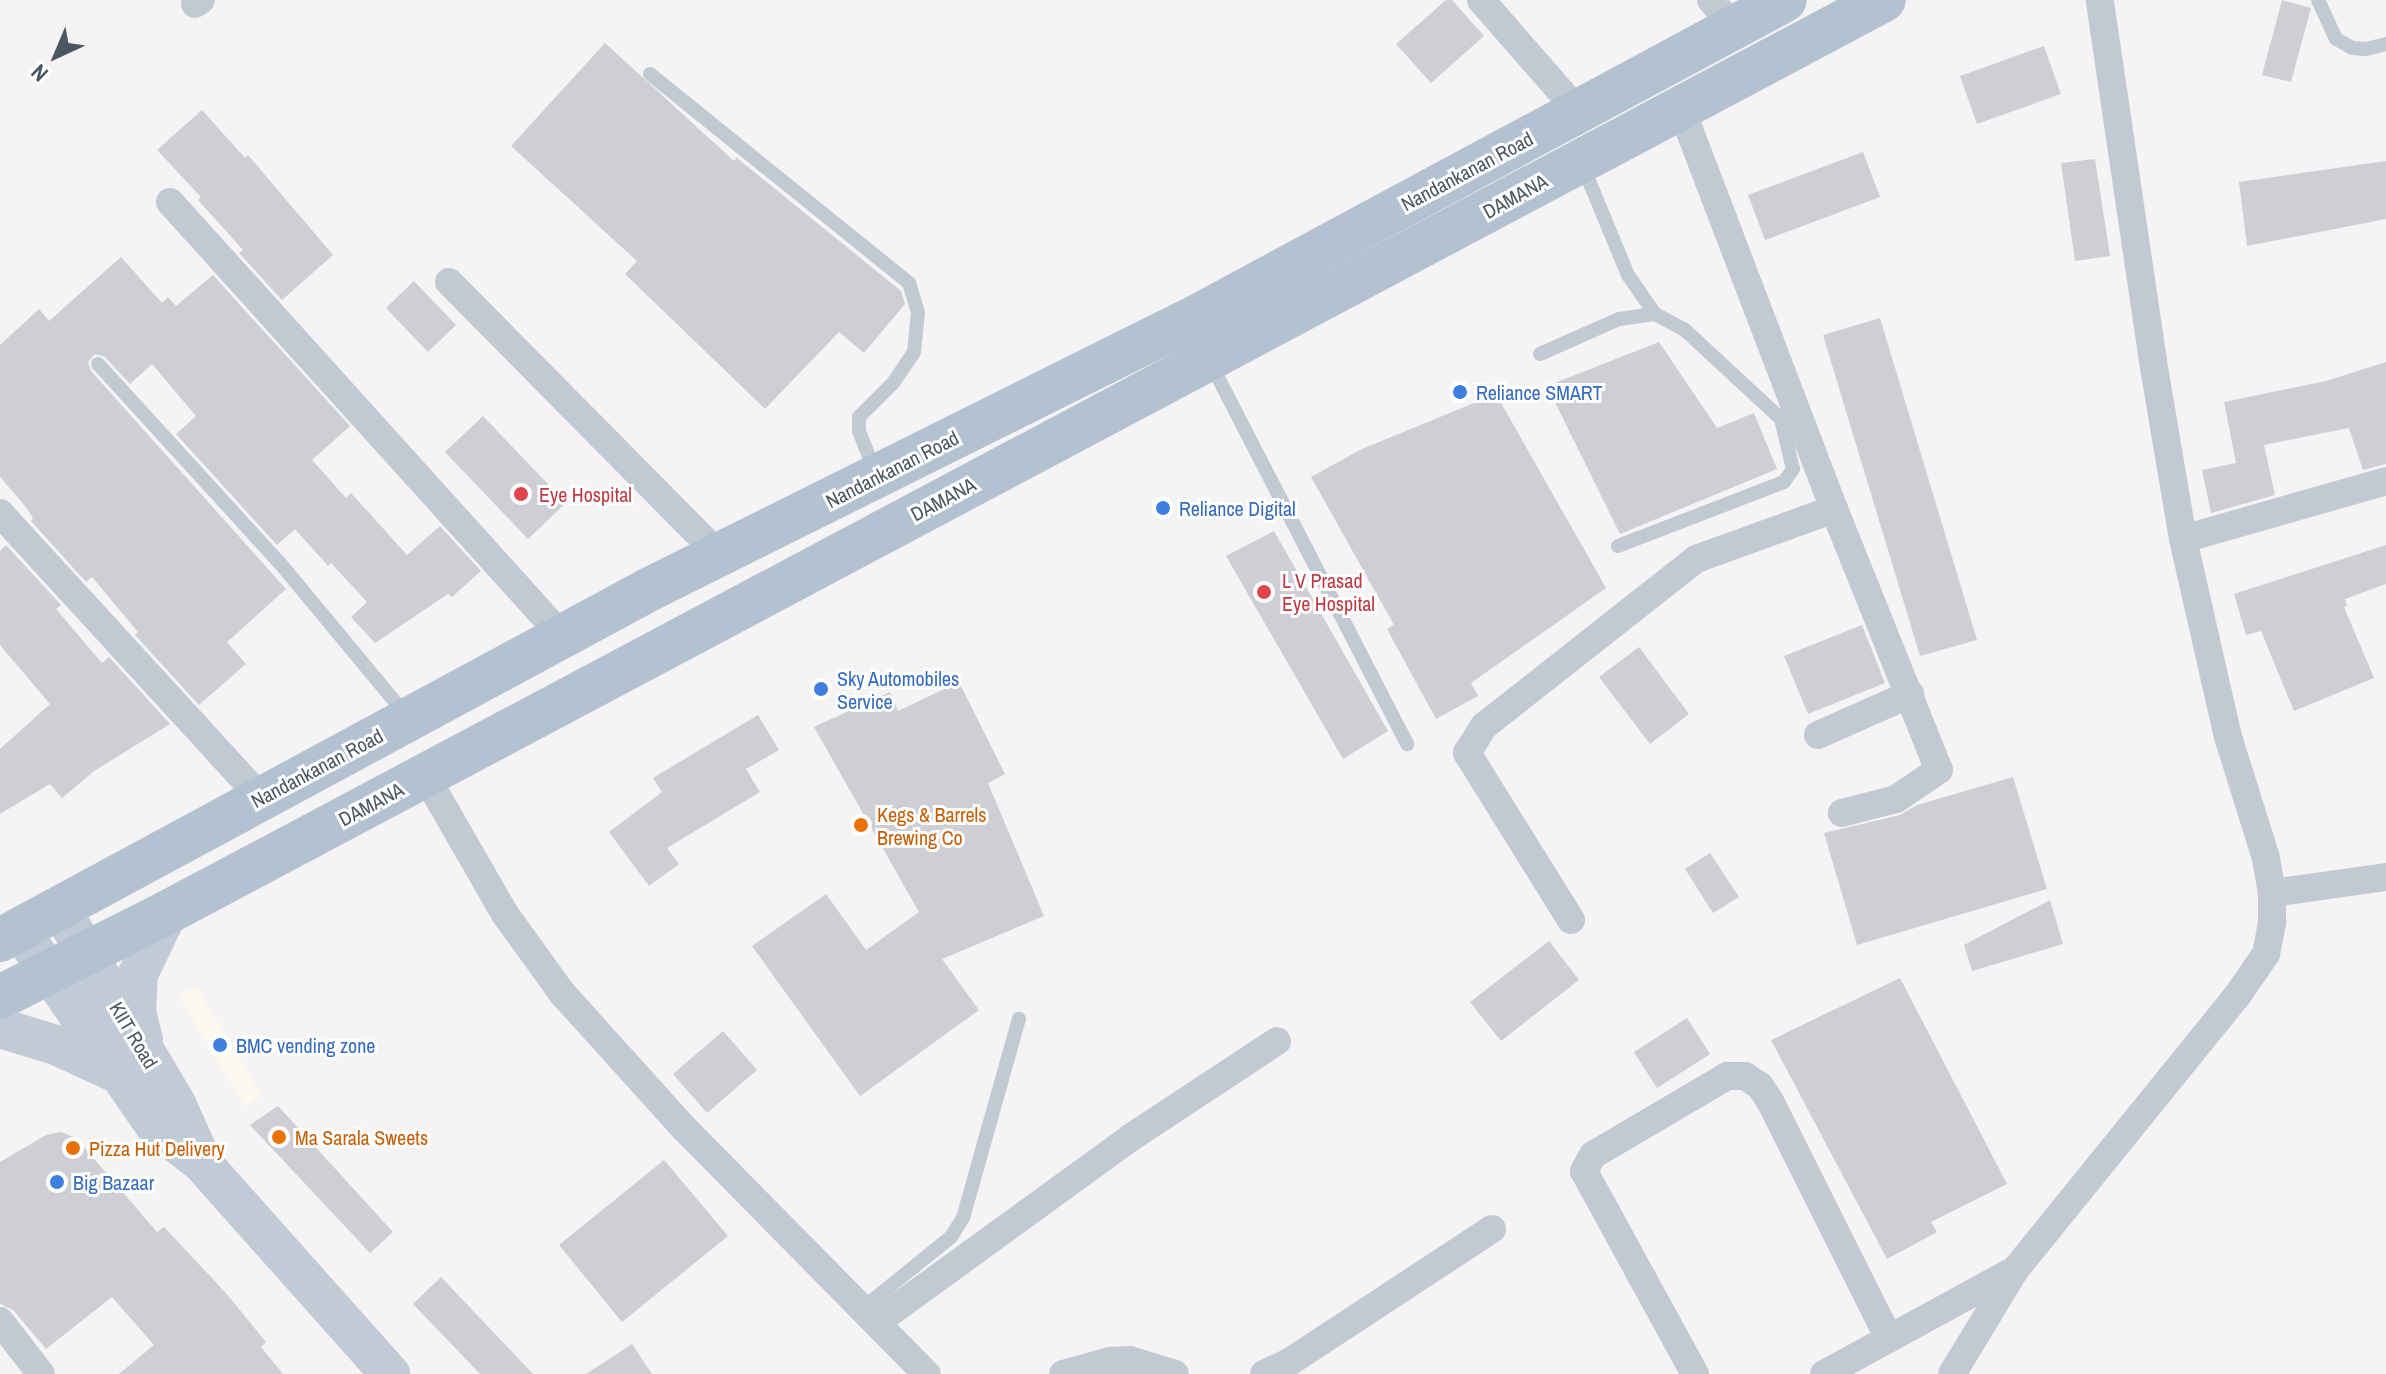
<!DOCTYPE html>
<html>
<head>
<meta charset="utf-8">
<style>
	body { margin:0 }
	#map { position:relative; width:2386px; height:1374px; overflow:hidden; background:#f5f3f3; font-family:"Archivo Narrow",sans-serif }
	div>[style] { position:absolute }
	.commercial>* { inset:0; background:#fdf9ef }
	.building>* { inset:0; background:#cdcfd5 }
	.lane>* { height:14px; margin:-7px; padding:0 7px; transform-origin:7px; border-radius:7px; background:#c1cad2 }
	.street>* { height:28px; margin:-14px; padding:0 14px; transform-origin:14px; border-radius:14px; background:#c1cad2 }
	.secondary>* { height:40px; margin:-20px; padding:0 20px; transform-origin:20px; border-radius:20px; background:#c1cbd6 }
	.primary>* { height:44px; margin:-22px; padding:0 22px; transform-origin:22px; border-radius:22px; background:#b3c2d1 }
	.dots>* { width:22px; height:22px; translate:-50% -50%; box-sizing:border-box; border:4px solid #fff; border-radius:50% }
	span { translate:-50% -50%; white-space:nowrap; text-align:center; line-height:1.15; -webkit-text-stroke:6px #fff; paint-order:stroke }
	.street-label { font-size:20px; color:#4a5661 }
	.shop-label { font-size:20px; color:#366cbe }
	.left { translate:0 -50%; text-align:left }
	.health-label { font-size:20px; color:#be3a42 }
	.food-label { font-size:20px; color:#c56008 }
	.north { position:absolute; left:16px; top:16px; width:80px; height:80px; -webkit-text-stroke:6px #fff; paint-order:stroke; rotate:224deg; font-size:22px; font-weight:700; line-height:32px; text-align:center; color:#4a5661 }
	.north::after { content:''; display:block; margin:auto; width:28px; height:36px; background:#4a5661; clip-path:polygon(50% 0,100% 100%,50% 72%,0 100%) }
</style>
</head>
<body>
<div id="map">
	<div class="commercial">
		<i style="clip-path:polygon(197px 987px,261px 1096px,245px 1106px,178px 995px)"></i>
	</div>
	<div class="building">
		<i style="clip-path:polygon(1446px 0,1452px 0,1484px 36px,1431px 83px,1396px 44px)"></i>
		<i style="clip-path:polygon(2282px 0,2311px 8px,2291px 82px,2262px 75px)"></i>
		<i style="clip-path:polygon(605px 43px,734px 161px,737px 158px,901px 291px,905px 304px,864px 353px,839px 332px,765px 409px,625px 274px,637px 261px,511px 146px)"></i>
		<i style="clip-path:polygon(2044px 46px,2061px 94px,1977px 124px,1960px 76px)"></i>
		<i style="clip-path:polygon(202px 110px,245px 158px,248px 155px,333px 255px,282px 300px,239px 253px,243px 250px,198px 200px,201px 197px,157px 150px)"></i>
		<i style="clip-path:polygon(1863px 152px,1880px 197px,1765px 240px,1748px 195px)"></i>
		<i style="clip-path:polygon(2095px 159px,2110px 256px,2075px 261px,2061px 163px)"></i>
		<i style="clip-path:polygon(2386px 161px,2386px 219px,2247px 246px,2239px 182px)"></i>
		<i style="clip-path:polygon(121px 257px,162px 303px,168px 297px,176px 306px,213px 275px,350px 426px,312px 460px,346px 498px,351px 493px,407px 555px,440px 526px,481px 571px,452px 597px,448px 594px,375px 643px,351px 617px,367px 602px,331px 563px,328px 566px,295px 529px,277px 545px,176px 434px,196px 416px,152px 364px,130px 384px,105px 357px,95px 354px,88px 362px,91px 371px,286px 589px,227px 642px,246px 664px,199px 705px,135px 635px,138px 632px,92px 577px,86px 582px,31px 521px,33px 518px,26px 507px,0 477px,0 345px,39px 309px,49px 321px)"></i>
		<i style="clip-path:polygon(414px 281px,456px 325px,428px 352px,386px 308px)"></i>
		<i style="clip-path:polygon(1880px 318px,1977px 640px,1920px 656px,1823px 335px)"></i>
		<i style="clip-path:polygon(1659px 342px,1717px 428px,1754px 413px,1777px 469px,1620px 534px,1547px 386px)"></i>
		<i style="clip-path:polygon(2386px 362px,2386px 464px,2363px 470px,2349px 428px,2264px 445px,2275px 495px,2211px 513px,2202px 470px,2236px 463px,2224px 402px,2326px 381px)"></i>
		<i style="clip-path:polygon(1496px 394px,1606px 588px,1471px 683px,1478px 696px,1436px 719px,1387px 629px,1394px 625px,1311px 477px,1362px 449px)"></i>
		<i style="clip-path:polygon(483px 416px,566px 503px,528px 539px,445px 452px)"></i>
		<i style="clip-path:polygon(1274px 531px,1388px 731px,1343px 759px,1226px 556px)"></i>
		<i style="clip-path:polygon(6px 545px,61px 605px,56px 609px,102px 663px,109px 657px,170px 724px,94px 771px,62px 798px,50px 784px,0 814px,0 749px,50px 704px,0 645px,0 551px)"></i>
		<i style="clip-path:polygon(2386px 545px,2386px 584px,2345px 599px,2347px 606px,2344px 607px,2374px 678px,2294px 711px,2261px 631px,2246px 635px,2234px 594px)"></i>
		<i style="clip-path:polygon(1862px 625px,1885px 683px,1808px 714px,1784px 656px)"></i>
		<i style="clip-path:polygon(1639px 647px,1689px 714px,1650px 744px,1599px 677px)"></i>
		<i style="clip-path:polygon(959px 682px,1005px 774px,988px 783px,1044px 916px,942px 959px,979px 1010px,860px 1096px,752px 946px,826px 894px,866px 950px,919px 912px,814px 727px,890px 692px,898px 711px)"></i>
		<i style="clip-path:polygon(758px 715px,779px 750px,746px 769px,760px 792px,667px 848px,679px 864px,649px 886px,609px 832px,662px 792px,653px 778px)"></i>
		<i style="clip-path:polygon(2013px 777px,2047px 889px,1857px 945px,1824px 833px,1900px 815px,1917px 805px)"></i>
		<i style="clip-path:polygon(1710px 853px,1739px 897px,1713px 913px,1685px 869px)"></i>
		<i style="clip-path:polygon(2050px 900px,2063px 944px,1972px 971px,1964px 945px)"></i>
		<i style="clip-path:polygon(1549px 941px,1579px 980px,1501px 1041px,1470px 1002px)"></i>
		<i style="clip-path:polygon(1900px 978px,2007px 1184px,1931px 1222px,1937px 1232px,1887px 1259px,1771px 1040px)"></i>
		<i style="clip-path:polygon(1687px 1018px,1710px 1054px,1657px 1088px,1634px 1052px)"></i>
		<i style="clip-path:polygon(723px 1031px,757px 1070px,707px 1113px,673px 1074px)"></i>
		<i style="clip-path:polygon(278px 1106px,393px 1232px,370px 1253px,250px 1125px)"></i>
		<i style="clip-path:polygon(61px 1132px,76px 1138px,157px 1232px,164px 1227px,225px 1292px,266px 1342px,261px 1347px,283px 1374px,119px 1374px,154px 1345px,112px 1297px,46px 1349px,13px 1310px,0 1304px,0 1162px,46px 1135px)"></i>
		<i style="clip-path:polygon(664px 1160px,728px 1236px,622px 1322px,559px 1245px)"></i>
		<i style="clip-path:polygon(441px 1277px,533px 1374px,480px 1374px,413px 1304px)"></i>
		<i style="clip-path:polygon(632px 1344px,652px 1374px,586px 1374px)"></i>
	</div>
	<div class="lane">
		<i style="left:2318px;top:0;width:43px;rotate:65.2deg"></i>
		<i style="left:2336px;top:39px;width:18px;rotate:29deg"></i>
		<i style="left:2352px;top:48px;width:14px;rotate:4deg"></i>
		<i style="left:2366px;top:49px;width:21px;rotate:-14deg"></i>
		<i style="left:650px;top:74px;width:333px;rotate:38.9deg"></i>
		<i style="left:909px;top:283px;width:30px;rotate:73deg"></i>
		<i style="left:918px;top:312px;width:40px;rotate:95.7deg"></i>
		<i style="left:914px;top:352px;width:36px;rotate:124deg"></i>
		<i style="left:894px;top:382px;width:49px;rotate:135deg"></i>
		<i style="left:859px;top:417px;width:14px;rotate:90deg"></i>
		<i style="left:859px;top:431px;width:44px;rotate:68.7deg"></i>
		<i style="left:1582px;top:164px;width:120px;rotate:67.5deg"></i>
		<i style="left:1628px;top:275px;width:47px;rotate:55.3deg"></i>
		<i style="left:1540px;top:354px;width:86px;rotate:-23.9deg"></i>
		<i style="left:1619px;top:319px;width:36px;rotate:-8deg"></i>
		<i style="left:1655px;top:314px;width:34px;rotate:28deg"></i>
		<i style="left:1685px;top:330px;width:131px;rotate:42.8deg"></i>
		<i style="left:1781px;top:419px;width:51px;rotate:76.5deg"></i>
		<i style="left:1793px;top:469px;width:16px;rotate:125deg"></i>
		<i style="left:1784px;top:482px;width:178px;rotate:158.9deg"></i>
		<i style="left:98px;top:364px;width:268px;rotate:47.6deg"></i>
		<i style="left:279px;top:562px;width:199px;rotate:50.3deg"></i>
		<i style="left:1211px;top:364px;width:428px;rotate:62.7deg"></i>
		<i style="left:863px;top:1308px;width:113px;rotate:-38.9deg"></i>
		<i style="left:951px;top:1237px;width:22px;rotate:-58deg"></i>
		<i style="left:963px;top:1218px;width:207px;rotate:-74.3deg"></i>
	</div>
	<div class="street">
		<i style="left:1481px;top:0;width:147px;rotate:48.9deg"></i>
		<i style="left:1711px;top:0;width:35px;rotate:50deg"></i>
		<i style="left:195px;top:4px;width:7px;rotate:-34deg"></i>
		<i style="left:170px;top:202px;width:585px;rotate:47.91deg"></i>
		<i style="left:449px;top:282px;width:384px;rotate:45.3deg"></i>
		<i style="left:1834px;top:509px;width:281px;rotate:68.1deg"></i>
		<i style="left:1939px;top:770px;width:52px;rotate:146deg"></i>
		<i style="left:1896px;top:799px;width:56px;rotate:165.5deg"></i>
		<i style="left:0;top:513px;width:388px;rotate:47.5deg"></i>
		<i style="left:2183px;top:539px;width:211px;rotate:-15.9deg"></i>
		<i style="left:1818px;top:735px;width:101px;rotate:-24deg"></i>
		<i style="left:425px;top:775px;width:160px;rotate:60.1deg"></i>
		<i style="left:505px;top:914px;width:97px;rotate:54.2deg"></i>
		<i style="left:562px;top:993px;width:182px;rotate:47.9deg"></i>
		<i style="left:684px;top:1128px;width:346px;rotate:45.4deg"></i>
		<i style="left:2272px;top:893px;width:115px;rotate:-8deg"></i>
		<i style="left:1571px;top:920px;width:197px;rotate:-121.9deg"></i>
		<i style="left:1467px;top:753px;width:32px;rotate:-58deg"></i>
		<i style="left:1484px;top:726px;width:270px;rotate:-38.2deg"></i>
		<i style="left:1696px;top:559px;width:147px;rotate:-19.9deg"></i>
		<i style="left:1834px;top:509px;width:431px;rotate:-110.9deg"></i>
		<i style="left:0;top:1321px;width:67px;rotate:52.3deg"></i>
		<i style="left:877px;top:1322px;width:313px;rotate:-36deg"></i>
		<i style="left:1130px;top:1138px;width:176px;rotate:-33.4deg"></i>
		<i style="left:1063px;top:1374px;width:49px;rotate:-15.5deg"></i>
		<i style="left:1110px;top:1361px;width:20px;rotate:-3deg"></i>
		<i style="left:1130px;top:1360px;width:47px;rotate:17.3deg"></i>
		<i style="left:1264px;top:1374px;width:26px;rotate:-25deg"></i>
		<i style="left:1288px;top:1363px;width:244px;rotate:-33.3deg"></i>
		<i style="left:1695px;top:1374px;width:231px;rotate:-118.7deg"></i>
		<i style="left:1584px;top:1171px;width:18px;rotate:-61deg"></i>
		<i style="left:1593px;top:1155px;width:156px;rotate:-30.5deg"></i>
		<i style="left:1727px;top:1076px;width:18px"></i>
		<i style="left:1745px;top:1076px;width:18px;rotate:34deg"></i>
		<i style="left:1760px;top:1086px;width:18px;rotate:56deg"></i>
		<i style="left:1770px;top:1101px;width:266px;rotate:63.4deg"></i>
		<i style="left:1824px;top:1374px;width:215px;rotate:-28.6deg"></i>
		<i style="left:1952px;top:1374px;width:122px;rotate:-58.8deg"></i>
		<i style="left:2015px;top:1270px;width:353px;rotate:-51deg"></i>
		<i style="left:2237px;top:996px;width:51px;rotate:-55.4deg"></i>
		<i style="left:2266px;top:954px;width:33px;rotate:-79deg"></i>
		<i style="left:2272px;top:922px;width:29px;rotate:-90deg"></i>
		<i style="left:2272px;top:893px;width:36px;rotate:-100deg"></i>
		<i style="left:2266px;top:858px;width:127px;rotate:-107.4deg"></i>
		<i style="left:2228px;top:737px;width:203px;rotate:-102.8deg"></i>
		<i style="left:2183px;top:539px;width:181px;rotate:-99.6deg"></i>
		<i style="left:2153px;top:361px;width:365px;rotate:-98.4deg"></i>
	</div>
	<div class="secondary">
		<i style="left:61px;top:910px;width:226px;rotate:59.3deg"></i>
		<i style="left:176px;top:1104px;width:60px;rotate:65.6deg"></i>
		<i style="left:20px;top:930px;width:239px;rotate:55.4deg"></i>
		<i style="left:156px;top:1127px;width:58px;rotate:38deg"></i>
		<i style="left:202px;top:1163px;width:283px;rotate:48.3deg"></i>
		<i style="left:0;top:1028px;width:59px;rotate:16.9deg"></i>
		<i style="left:56px;top:1045px;width:69px;rotate:24.7deg"></i>
		<i style="left:143px;top:1040px;width:29px;rotate:-104deg"></i>
		<i style="left:136px;top:1012px;width:38px;rotate:-87deg"></i>
		<i style="left:138px;top:974px;width:69px;rotate:-64.2deg"></i>
	</div>
	<div class="primary">
		<i style="left:0;top:940px;width:739px;rotate:-28.37deg"></i>
		<i style="left:650px;top:589px;width:606px;rotate:-26.48deg"></i>
		<i style="left:1192px;top:319px;width:673px;rotate:-28.28deg"></i>
		<i style="left:0;top:997px;width:188px;rotate:-26.8deg"></i>
		<i style="left:168px;top:912px;width:1943px;rotate:-27.99deg"></i>
	</div>
	<div class="dots">
		<i style="left:1460px;top:392px;background:#3f7fe0"></i>
		<i style="left:521px;top:494px;background:#e0444e"></i>
		<i style="left:1163px;top:508px;background:#3f7fe0"></i>
		<i style="left:1264px;top:592px;background:#e0444e"></i>
		<i style="left:821px;top:689px;background:#3f7fe0"></i>
		<i style="left:861px;top:825px;background:#e8710a"></i>
		<i style="left:220px;top:1045px;background:#3f7fe0"></i>
		<i style="left:279px;top:1137px;background:#e8710a"></i>
		<i style="left:73px;top:1148px;background:#e8710a"></i>
		<i style="left:57px;top:1182px;background:#3f7fe0"></i>
	</div>
	<div class="street-label">
		<span style="left:1467px;top:171px;rotate:-28deg">Nandankanan Road</span>
		<span style="left:1515px;top:196px;rotate:-29deg">DAMANA</span>
		<span style="left:892px;top:469px;rotate:-27deg">Nandankanan Road</span>
		<span style="left:943px;top:499px;rotate:-28deg">DAMANA</span>
		<span style="left:317px;top:768px;rotate:-28deg">Nandankanan Road</span>
		<span style="left:371px;top:804px;rotate:-28deg">DAMANA</span>
		<span style="left:134px;top:1035px;rotate:59deg">KIIT Road</span>
	</div>
	<div class="shop-label">
		<span class="left" style="left:1476px;top:392px">Reliance SMART</span>
		<span class="left" style="left:1179px;top:508px">Reliance Digital</span>
		<span class="left" style="left:837px;top:690px">Sky Automobiles<br>Service</span>
		<span class="left" style="left:236px;top:1045px">BMC vending zone</span>
		<span class="left" style="left:73px;top:1182px">Big Bazaar</span>
	</div>
	<div class="health-label">
		<span class="left" style="left:539px;top:494px">Eye Hospital</span>
		<span class="left" style="left:1282px;top:592px">L V Prasad<br>Eye Hospital</span>
	</div>
	<div class="food-label">
		<span class="left" style="left:877px;top:826px">Kegs &amp; Barrels<br>Brewing Co</span>
		<span class="left" style="left:295px;top:1137px">Ma Sarala Sweets</span>
		<span class="left" style="left:89px;top:1148px">Pizza Hut Delivery</span>
	</div>
	<div class="north">N</div>
</div>
</body>
</html>
